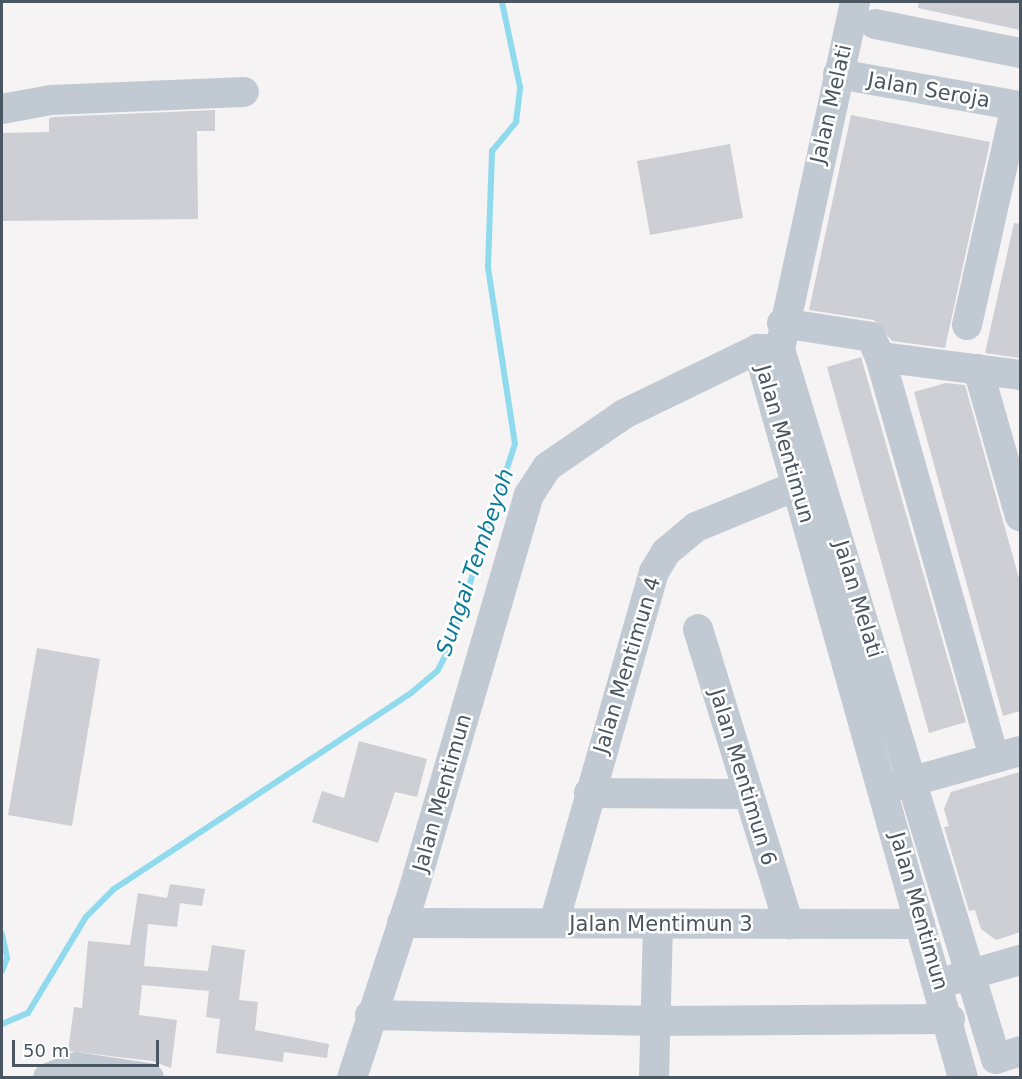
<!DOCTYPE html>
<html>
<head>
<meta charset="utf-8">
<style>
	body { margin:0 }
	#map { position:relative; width:1022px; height:1079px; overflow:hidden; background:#f5f3f3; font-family:"DejaVu Sans",sans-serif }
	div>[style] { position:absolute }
	.stream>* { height:6px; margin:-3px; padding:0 3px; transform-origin:3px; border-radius:3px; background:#90daee }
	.building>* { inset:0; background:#cdcfd5 }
	.minor>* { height:30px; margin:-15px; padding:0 15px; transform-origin:15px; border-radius:15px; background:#c1cad2 }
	span { translate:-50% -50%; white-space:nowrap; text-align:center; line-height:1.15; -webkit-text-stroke:5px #fff; paint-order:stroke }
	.street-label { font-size:21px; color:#4a5661 }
	.water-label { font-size:22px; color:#0c7c9b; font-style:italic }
	.frame { position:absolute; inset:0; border:3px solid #4a5661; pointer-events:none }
	.scale { position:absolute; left:12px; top:1040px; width:147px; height:27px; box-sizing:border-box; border:3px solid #4a5661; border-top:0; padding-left:8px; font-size:18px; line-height:21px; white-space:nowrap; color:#4a5661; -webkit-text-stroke:4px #fff; paint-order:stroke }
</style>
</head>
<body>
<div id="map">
	<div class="stream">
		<i style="left:2px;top:934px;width:25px;rotate:78deg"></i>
		<i style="left:7px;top:958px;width:14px;rotate:111deg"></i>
		<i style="left:2px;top:1024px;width:28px;rotate:-23deg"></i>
		<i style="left:28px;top:1013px;width:112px;rotate:-58.9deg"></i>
		<i style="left:86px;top:917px;width:40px;rotate:-45deg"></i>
		<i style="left:114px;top:889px;width:356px;rotate:-33.4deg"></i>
		<i style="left:411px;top:693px;width:35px;rotate:-40deg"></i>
		<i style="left:438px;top:670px;width:25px;rotate:-63deg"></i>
		<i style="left:449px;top:648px;width:214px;rotate:-72.1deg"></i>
		<i style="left:515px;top:444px;width:179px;rotate:-98.7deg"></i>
		<i style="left:488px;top:267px;width:116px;rotate:-88deg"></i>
		<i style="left:492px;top:151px;width:38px;rotate:-50deg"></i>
		<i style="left:516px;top:122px;width:35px;rotate:-83deg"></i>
		<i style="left:520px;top:87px;width:87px;rotate:-102deg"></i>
	</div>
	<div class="building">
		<i style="clip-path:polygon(919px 2px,1020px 2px,1020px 30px,918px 8px)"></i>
		<i style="clip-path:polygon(215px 110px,215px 131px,197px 131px,198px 219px,2px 221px,2px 133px,49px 132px,49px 118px,53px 117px)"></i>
		<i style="clip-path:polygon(851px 115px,990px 142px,945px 348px,892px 341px,874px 320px,809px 310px)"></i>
		<i style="clip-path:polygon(730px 144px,743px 218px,650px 235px,637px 161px)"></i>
		<i style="clip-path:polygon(1014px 223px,1020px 224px,1020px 358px,985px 353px)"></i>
		<i style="clip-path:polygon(861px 357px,966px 722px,929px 733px,827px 367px)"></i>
		<i style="clip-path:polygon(946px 383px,965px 385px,1020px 582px,1020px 711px,1003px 716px,914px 392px)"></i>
		<i style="clip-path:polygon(37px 648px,100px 659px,72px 826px,8px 815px)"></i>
		<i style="clip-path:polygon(359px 741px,427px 759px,417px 797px,395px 792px,378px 843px,312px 822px,322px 791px,344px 798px)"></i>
		<i style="clip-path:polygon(1020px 772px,1020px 932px,996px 940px,981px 929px,975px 910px,969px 911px,944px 827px,949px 826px,944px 809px,951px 792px)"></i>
		<i style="clip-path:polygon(170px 884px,205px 889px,202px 906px,180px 903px,177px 927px,148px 924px,144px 966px,208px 971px,212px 945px,245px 950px,239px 1000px,258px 1002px,255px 1030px,329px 1044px,327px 1058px,284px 1052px,283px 1062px,216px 1053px,220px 1019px,206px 1017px,209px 991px,142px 985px,139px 1015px,177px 1020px,171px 1068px,152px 1061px,68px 1051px,74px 1007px,82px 1008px,88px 941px,130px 945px,138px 893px,167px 898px)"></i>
	</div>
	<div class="minor">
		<i style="left:875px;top:24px;width:148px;rotate:11.3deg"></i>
		<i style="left:838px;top:74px;width:185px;rotate:10deg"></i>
		<i style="left:2px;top:109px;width:50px;rotate:-10.4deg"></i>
		<i style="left:51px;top:100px;width:193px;rotate:-2.4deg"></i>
		<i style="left:782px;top:323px;width:90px;rotate:8.9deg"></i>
		<i style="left:871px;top:337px;width:22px;rotate:66deg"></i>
		<i style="left:880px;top:357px;width:141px;rotate:7.3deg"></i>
		<i style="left:967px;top:325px;width:224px;rotate:-77.4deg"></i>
		<i style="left:758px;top:349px;width:757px;rotate:74.29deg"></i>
		<i style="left:780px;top:349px;width:742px;rotate:73.08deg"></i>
		<i style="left:996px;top:1059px;width:25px;rotate:-18deg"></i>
		<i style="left:880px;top:357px;width:417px;rotate:74.1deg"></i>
		<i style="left:978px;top:369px;width:153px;rotate:74.1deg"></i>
		<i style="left:698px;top:629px;width:309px;rotate:72.9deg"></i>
		<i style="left:895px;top:786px;width:130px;rotate:-15.6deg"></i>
		<i style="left:589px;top:793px;width:159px;rotate:0.4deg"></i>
		<i style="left:402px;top:923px;width:518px;rotate:0.11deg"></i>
		<i style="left:554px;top:923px;width:365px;rotate:-74.1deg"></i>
		<i style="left:654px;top:572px;width:23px;rotate:-59deg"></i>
		<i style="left:666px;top:552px;width:39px;rotate:-40deg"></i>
		<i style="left:696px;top:527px;width:108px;rotate:-22.3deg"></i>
		<i style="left:951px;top:980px;width:72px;rotate:-16.2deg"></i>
		<i style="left:370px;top:1015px;width:285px;rotate:1.2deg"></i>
		<i style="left:655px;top:1021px;width:295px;rotate:-0.4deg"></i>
		<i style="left:48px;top:1078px;width:30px;rotate:-21deg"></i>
		<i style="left:76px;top:1067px;width:74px;rotate:8.6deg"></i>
		<i style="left:352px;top:1078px;width:189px;rotate:-71.9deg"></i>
		<i style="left:411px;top:898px;width:420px;rotate:-73.7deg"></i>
		<i style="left:529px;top:495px;width:33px;rotate:-57deg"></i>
		<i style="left:547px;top:467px;width:93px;rotate:-34.5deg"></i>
		<i style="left:624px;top:414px;width:149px;rotate:-25.9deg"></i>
		<i style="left:758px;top:349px;width:22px"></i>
		<i style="left:780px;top:349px;width:355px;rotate:-77.8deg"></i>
		<i style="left:654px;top:1078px;width:154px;rotate:-88.5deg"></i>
	</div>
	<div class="street-label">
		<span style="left:929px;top:90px;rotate:10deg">Jalan Seroja</span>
		<span style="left:831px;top:104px;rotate:-77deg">Jalan Melati</span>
		<span style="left:785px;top:444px;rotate:74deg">Jalan Mentimun</span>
		<span style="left:858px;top:599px;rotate:73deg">Jalan Melati</span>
		<span style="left:627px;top:665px;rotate:-73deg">Jalan Mentimun 4</span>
		<span style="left:743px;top:777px;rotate:73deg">Jalan Mentimun 6</span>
		<span style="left:442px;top:793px;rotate:-74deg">Jalan Mentimun</span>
		<span style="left:919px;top:911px;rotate:74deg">Jalan Mentimun</span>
		<span style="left:661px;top:924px">Jalan Mentimun 3</span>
	</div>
	<div class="water-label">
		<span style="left:475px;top:562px;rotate:-71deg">Sungai Tembeyoh</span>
	</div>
	<div class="frame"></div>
	<div class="scale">50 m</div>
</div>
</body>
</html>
